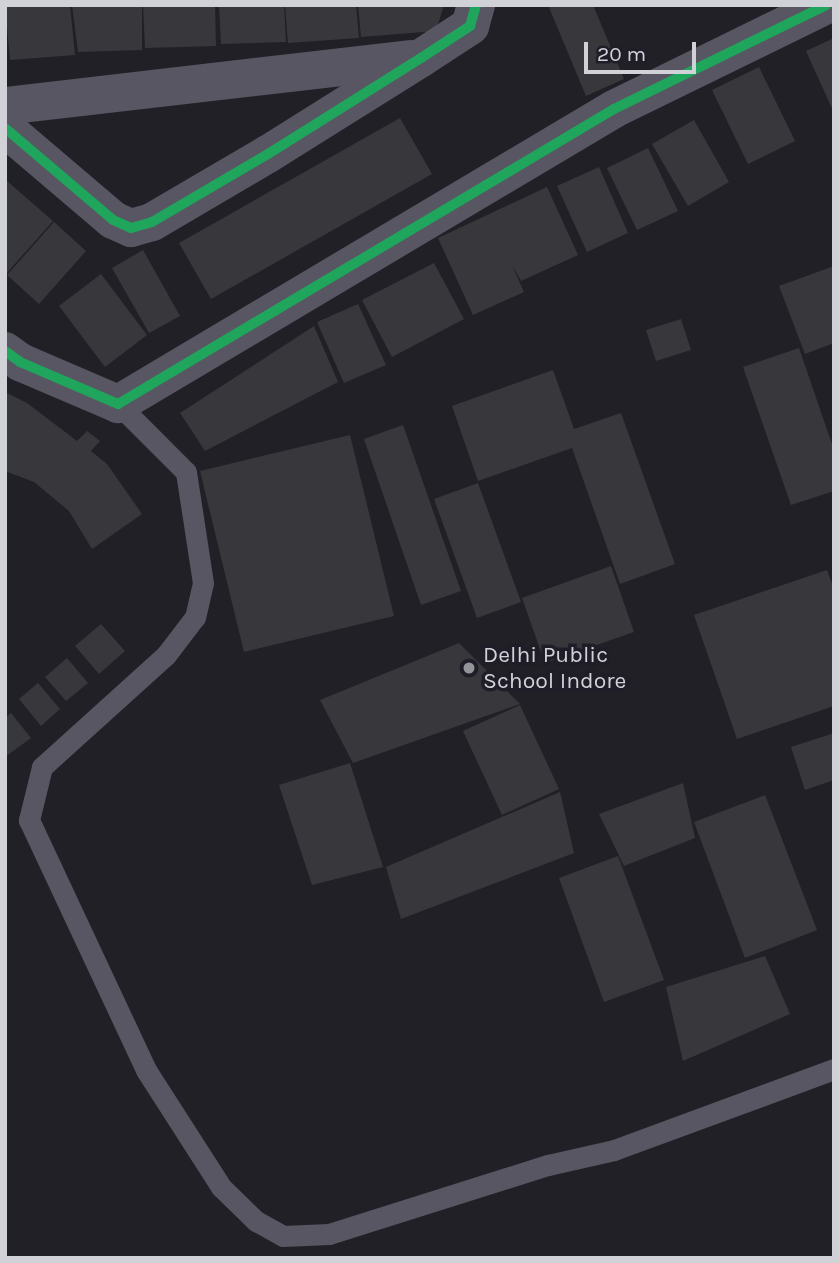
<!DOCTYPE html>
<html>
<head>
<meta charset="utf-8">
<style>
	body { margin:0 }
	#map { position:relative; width:839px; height:1263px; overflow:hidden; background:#212026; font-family:Karla,sans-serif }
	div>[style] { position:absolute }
	.building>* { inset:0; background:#38373c }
	.lane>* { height:21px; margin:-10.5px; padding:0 10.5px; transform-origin:10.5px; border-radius:10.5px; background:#575662 }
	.street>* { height:38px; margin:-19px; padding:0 19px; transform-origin:19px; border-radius:19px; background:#575662 }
	.cycleway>* { height:10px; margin:-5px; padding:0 5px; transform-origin:5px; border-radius:5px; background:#20a55d }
	.dots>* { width:19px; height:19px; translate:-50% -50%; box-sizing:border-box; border:4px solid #1f1e28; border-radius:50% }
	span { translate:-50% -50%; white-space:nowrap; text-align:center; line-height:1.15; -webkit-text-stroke:7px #1f1e28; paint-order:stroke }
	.poi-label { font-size:23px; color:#d1d1d8 }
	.left { translate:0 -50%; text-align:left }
	.frame { position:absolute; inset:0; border:7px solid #d1d1d8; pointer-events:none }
	.scale { position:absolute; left:584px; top:42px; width:112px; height:32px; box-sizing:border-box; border:4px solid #d1d1d8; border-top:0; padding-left:9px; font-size:21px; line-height:24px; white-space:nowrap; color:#d1d1d8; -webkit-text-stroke:5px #1f1e28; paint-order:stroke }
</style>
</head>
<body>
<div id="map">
	<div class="building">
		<i style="clip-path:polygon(5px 5px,70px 5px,75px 55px,10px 60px)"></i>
		<i style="clip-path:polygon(72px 5px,142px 5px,142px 50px,78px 52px)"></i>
		<i style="clip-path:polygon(143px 5px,215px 5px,216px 46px,145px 48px)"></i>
		<i style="clip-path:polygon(219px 5px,284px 5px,286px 42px,221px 44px)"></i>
		<i style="clip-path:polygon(285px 5px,356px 5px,359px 38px,288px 43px)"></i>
		<i style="clip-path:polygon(358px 5px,444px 5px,436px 31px,361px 37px)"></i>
		<i style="clip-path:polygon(548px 5px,593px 5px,624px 79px,586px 96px)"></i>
		<i style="clip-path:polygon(834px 38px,834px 113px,806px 51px)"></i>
		<i style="clip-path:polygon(759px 67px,795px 141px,748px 164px,712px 90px)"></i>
		<i style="clip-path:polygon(400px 118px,432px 174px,211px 299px,179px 243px)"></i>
		<i style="clip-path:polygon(694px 120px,729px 182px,688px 206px,652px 144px)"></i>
		<i style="clip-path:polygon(648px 148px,678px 211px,637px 230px,607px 168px)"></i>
		<i style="clip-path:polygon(599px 167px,628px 233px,587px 252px,557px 186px)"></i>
		<i style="clip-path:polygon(6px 180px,53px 221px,5px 275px,5px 181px)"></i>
		<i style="clip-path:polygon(547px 187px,578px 255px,521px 281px,512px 265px,524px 292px,473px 315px,438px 238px)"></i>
		<i style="clip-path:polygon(54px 222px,86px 251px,39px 304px,7px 275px)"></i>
		<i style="clip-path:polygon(143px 250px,180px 316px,149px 333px,112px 268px)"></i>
		<i style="clip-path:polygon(434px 263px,464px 319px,392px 357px,362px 300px)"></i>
		<i style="clip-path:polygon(834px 266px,834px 343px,805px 354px,779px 286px)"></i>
		<i style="clip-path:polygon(101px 274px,147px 335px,105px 367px,59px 306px)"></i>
		<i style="clip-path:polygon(358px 304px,386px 365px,344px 383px,317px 322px)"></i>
		<i style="clip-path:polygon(681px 319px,691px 350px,656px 361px,646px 330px)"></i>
		<i style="clip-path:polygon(314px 326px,338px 382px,205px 451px,180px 413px)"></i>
		<i style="clip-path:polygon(799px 348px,834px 450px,834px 491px,791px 505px,743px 367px)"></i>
		<i style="clip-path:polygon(553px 370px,574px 429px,621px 413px,675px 564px,620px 584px,572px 448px,478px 481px,452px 406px)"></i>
		<i style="clip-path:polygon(5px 392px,27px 403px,77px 441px,87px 431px,100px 441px,91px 451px,107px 464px,142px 514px,92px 549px,69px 511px,34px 482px,5px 471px)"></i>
		<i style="clip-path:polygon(403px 425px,461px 591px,421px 605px,364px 439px)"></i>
		<i style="clip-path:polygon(350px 435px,394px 616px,244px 652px,200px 471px)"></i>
		<i style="clip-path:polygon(478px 483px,521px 602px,477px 618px,434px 499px)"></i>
		<i style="clip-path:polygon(611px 566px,634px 632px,545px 663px,522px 598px)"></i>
		<i style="clip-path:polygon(827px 570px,834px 589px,834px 706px,737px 739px,694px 615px)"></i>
		<i style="clip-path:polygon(101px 624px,125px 651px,99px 674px,75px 646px)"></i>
		<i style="clip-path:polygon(459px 643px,520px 704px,353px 763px,320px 700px)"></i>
		<i style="clip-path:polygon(67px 658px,88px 683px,66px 701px,45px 677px)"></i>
		<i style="clip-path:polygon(38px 683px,60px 709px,41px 726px,19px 699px)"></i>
		<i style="clip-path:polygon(520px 705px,559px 789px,502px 815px,463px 731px)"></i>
		<i style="clip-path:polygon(11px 713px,31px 738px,5px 757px,5px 718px)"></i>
		<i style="clip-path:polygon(834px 733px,834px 780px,805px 790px,791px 747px)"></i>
		<i style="clip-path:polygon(350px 763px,383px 867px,312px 885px,279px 785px)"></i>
		<i style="clip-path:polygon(683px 783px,695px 838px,624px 866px,599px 814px)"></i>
		<i style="clip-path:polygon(560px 792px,574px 853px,401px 919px,386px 867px)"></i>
		<i style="clip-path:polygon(765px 795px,817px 930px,745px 958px,694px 822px)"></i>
		<i style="clip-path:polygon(618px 856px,664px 980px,604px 1002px,559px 878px)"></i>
		<i style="clip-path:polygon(765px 956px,790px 1014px,683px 1061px,666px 987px)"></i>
	</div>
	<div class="lane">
		<i style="left:118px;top:404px;width:96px;rotate:45deg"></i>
		<i style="left:186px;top:472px;width:112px;rotate:81.3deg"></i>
		<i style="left:203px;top:583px;width:35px;rotate:103deg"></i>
		<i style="left:195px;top:617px;width:48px;rotate:127.3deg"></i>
		<i style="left:166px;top:655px;width:167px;rotate:137.9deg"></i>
		<i style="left:42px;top:767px;width:55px;rotate:103.8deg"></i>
		<i style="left:29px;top:820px;width:276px;rotate:64.9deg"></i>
		<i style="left:146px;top:1070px;width:139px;rotate:57.3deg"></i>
		<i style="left:221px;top:1187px;width:49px;rotate:44.2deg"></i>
		<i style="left:256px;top:1221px;width:31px;rotate:29deg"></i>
		<i style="left:283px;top:1236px;width:46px;rotate:-2.5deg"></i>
		<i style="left:329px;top:1234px;width:230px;rotate:-17.5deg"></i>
		<i style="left:548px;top:1165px;width:68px;rotate:-12.8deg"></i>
		<i style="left:614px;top:1150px;width:234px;rotate:-20.2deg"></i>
	</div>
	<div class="street">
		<i style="left:5px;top:106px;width:408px;rotate:-6.6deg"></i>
		<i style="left:5px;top:128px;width:142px;rotate:40.4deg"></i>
		<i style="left:113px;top:220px;width:20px;rotate:24deg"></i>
		<i style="left:131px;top:228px;width:22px;rotate:-16deg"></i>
		<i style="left:152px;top:222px;width:134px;rotate:-30.4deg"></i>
		<i style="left:268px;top:154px;width:181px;rotate:-32.1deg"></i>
		<i style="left:421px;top:58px;width:59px;rotate:-33.1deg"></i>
		<i style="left:470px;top:26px;width:22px;rotate:-74deg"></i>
		<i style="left:5px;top:351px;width:19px;rotate:36deg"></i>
		<i style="left:20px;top:362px;width:107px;rotate:23.2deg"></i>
		<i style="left:118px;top:404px;width:577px;rotate:-30.74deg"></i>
		<i style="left:614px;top:109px;width:236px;rotate:-26.1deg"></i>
	</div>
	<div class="cycleway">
		<i style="left:5px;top:128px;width:142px;rotate:40.4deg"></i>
		<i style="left:113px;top:220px;width:20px;rotate:24deg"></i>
		<i style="left:131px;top:228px;width:22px;rotate:-16deg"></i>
		<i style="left:152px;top:222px;width:134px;rotate:-30.4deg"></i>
		<i style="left:268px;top:154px;width:181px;rotate:-32.1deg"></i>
		<i style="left:421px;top:58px;width:59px;rotate:-33.1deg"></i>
		<i style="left:470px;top:26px;width:22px;rotate:-74deg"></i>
		<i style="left:5px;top:351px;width:19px;rotate:36deg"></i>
		<i style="left:20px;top:362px;width:107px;rotate:23.2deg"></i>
		<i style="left:118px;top:404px;width:577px;rotate:-30.74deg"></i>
		<i style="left:614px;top:109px;width:236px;rotate:-26.1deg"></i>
	</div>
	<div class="dots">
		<i style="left:469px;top:668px;background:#93939a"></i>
	</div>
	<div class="poi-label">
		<span class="left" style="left:483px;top:668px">Delhi Public<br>School Indore</span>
	</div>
	<div class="frame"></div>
	<div class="scale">20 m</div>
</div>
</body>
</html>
